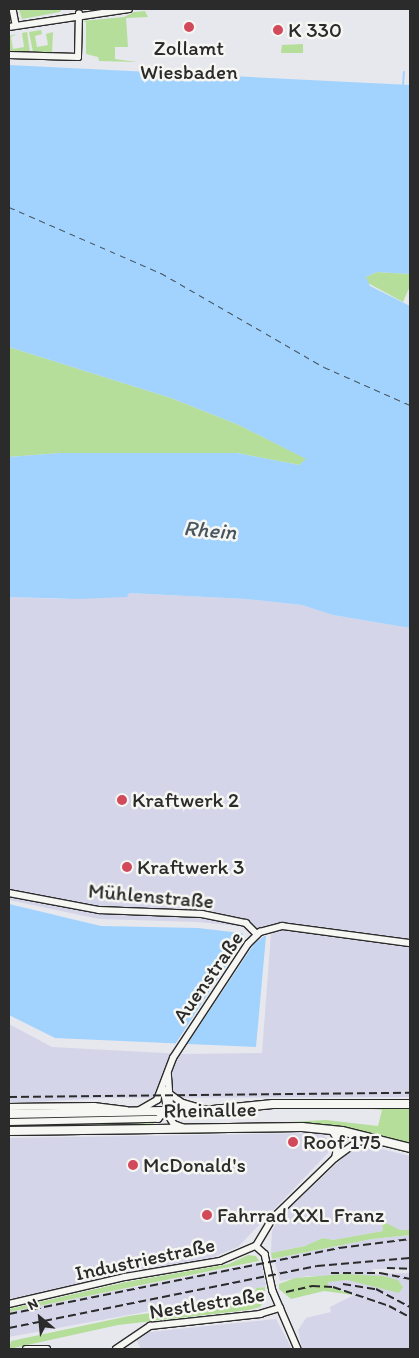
<!DOCTYPE html>
<html>
<head>
<meta charset="utf-8">
<style>
	body { margin:0 }
	#map { position:relative; width:419px; height:1358px; overflow:hidden; background:#e7e7ee; font-family:Itim,sans-serif }
	div>[style] { position:absolute }
	.built>* { inset:0; background:#d5d5e9 }
	.green>* { inset:0; background:#b5de9a }
	.water>* { inset:0; background:#a1d3fe }
	.pier>* { inset:0; background:#e7e7ee }
	.stream>* { height:2px; margin:-1px; padding:0 1px; transform-origin:1px; border-radius:1px; background:#a1d3fe }
	.ferry>* { height:1px; margin-top:-0.5px; transform-origin:0; background:repeating-linear-gradient(90deg,#485560 0 6px,transparent 0 11px) }
	.roads { filter:drop-shadow(1px 0 #2b2b2b) drop-shadow(-1px 0 #2b2b2b) drop-shadow(0 1px #2b2b2b) drop-shadow(0 -1px #2b2b2b) }
	.minor>* { height:5.5px; margin:-2.75px; padding:0 2.75px; transform-origin:2.75px; border-radius:2.75px; background:#f6f6f2 }
	.major>* { height:8px; margin:-4px; padding:0 4px; transform-origin:4px; border-radius:4px; background:#f6f6f2 }
	.rail>* { height:2px; margin-top:-1px; transform-origin:0; background:repeating-linear-gradient(90deg,#2b2b2b 0 8px,transparent 0 12px) }
	.dots>* { width:14px; height:14px; translate:-50% -50%; box-sizing:border-box; border:2px solid #f6f6f2; border-radius:50% }
	span { translate:-50% -50%; white-space:nowrap; text-align:center; line-height:1.15; -webkit-text-stroke:5px #f6f6f2; paint-order:stroke }
	.poi-label { font-size:21px; color:#2b2b2b }
	.left { translate:0 -50%; text-align:left }
	.street-label { font-size:21px; color:#2b2b2b }
	.water-label { font-size:22px; color:#485560; font-style:italic }
	.frame { position:absolute; inset:0; border:10px solid #2b2b2b; pointer-events:none }
	.north { position:absolute; left:15px; top:1293px; width:50px; height:50px; -webkit-text-stroke:4px #f6f6f2; paint-order:stroke; rotate:332deg; font-size:14px; font-weight:700; line-height:20px; text-align:center; color:#2b2b2b }
	.north::after { content:''; display:block; margin:auto; width:18px; height:22px; background:#2b2b2b; clip-path:polygon(50% 0,100% 100%,50% 72%,0 100%) }
</style>
</head>
<body>
<div id="map">
	<div class="built">
		<i style="clip-path:polygon(129px 593px,246px 599px,302px 605px,333px 615px,410px 628px,410px 1097px,106px 1098px,9px 1103px,9px 1024px,52px 1047px,183px 1054px,262px 1053px,271px 933px,268px 929px,197px 922px,99px 919px,9px 900px,9px 597px,62px 599px)"></i>
		<i style="clip-path:polygon(319px 1133px,328px 1139px,328px 1153px,238px 1247px,211px 1258px,9px 1299px,9px 1138px)"></i>
		<i style="clip-path:polygon(365px 1145px,410px 1156px,410px 1230px,400px 1230px,382px 1222px,383px 1231px,333px 1240px,323px 1238px,309px 1245px,271px 1253px,272px 1231px,278px 1219px,350px 1151px)"></i>
		<i style="clip-path:polygon(410px 1235px,410px 1269px,373px 1269px,371px 1274px,410px 1273px,410px 1349px,302px 1349px,298px 1330px,306px 1318px,331px 1312px,330px 1307px,354px 1295px,328px 1286px,327px 1282px,347px 1280px,386px 1289px,383px 1276px,308px 1276px,280px 1281px,274px 1259px,372px 1239px)"></i>
		<i style="clip-path:polygon(261px 1262px,266px 1286px,199px 1302px,9px 1337px,9px 1312px)"></i>
		<i style="clip-path:polygon(276px 1319px,292px 1349px,141px 1349px,137px 1341px,149px 1332px)"></i>
	</div>
	<div class="green">
		<i style="clip-path:polygon(19px 9px,62px 9px,60px 12px,22px 19px)"></i>
		<i style="clip-path:polygon(134px 12px,145px 11px,148px 17px,126px 18px,128px 47px,115px 47px,115px 59px,137px 62px,99px 61px,98px 57px,86px 54px,86px 22px,82px 21px,124px 17px)"></i>
		<i style="clip-path:polygon(41px 30px,42px 34px,35px 36px,37px 47px,48px 45px,46px 34px,53px 32px,52px 53px,33px 52px,29px 32px)"></i>
		<i style="clip-path:polygon(27px 32px,30px 52px,9px 51px,9px 36px,17px 34px,11px 37px,13px 49px,24px 47px,22px 33px)"></i>
		<i style="clip-path:polygon(303px 44px,303px 53px,281px 53px,282px 45px)"></i>
		<i style="clip-path:polygon(377px 272px,410px 274px,410px 286px,403px 302px,366px 282px,366px 277px)"></i>
		<i style="clip-path:polygon(9px 347px,171px 398px,239px 425px,307px 459px,299px 465px,237px 453px,60px 453px,9px 457px)"></i>
		<i style="clip-path:polygon(355px 1107px,410px 1108px,410px 1144px,326px 1124px,210px 1126px,326px 1120px,378px 1126px,382px 1110px)"></i>
		<i style="clip-path:polygon(154px 1123px,154px 1125px,9px 1128px,9px 1126px)"></i>
		<i style="clip-path:polygon(382px 1221px,400px 1230px,410px 1230px,410px 1235px,372px 1239px,272px 1259px,271px 1253px,305px 1246px,323px 1238px,333px 1240px,383px 1231px)"></i>
		<i style="clip-path:polygon(248px 1255px,256px 1256px,259px 1261px,9px 1312px,9px 1309px,126px 1282px,229px 1264px)"></i>
		<i style="clip-path:polygon(344px 1274px,383px 1276px,398px 1280px,403px 1287px,399px 1293px,347px 1280px,328px 1282px,328px 1286px,354px 1295px,324px 1291px,291px 1299px,279px 1289px,279px 1284px,295px 1278px)"></i>
		<i style="clip-path:polygon(265px 1287px,265px 1299px,260px 1307px,249px 1310px,118px 1325px,9px 1349px,11px 1341px,129px 1316px,252px 1299px,256px 1288px)"></i>
	</div>
	<div class="water">
		<i style="clip-path:polygon(9px 65px,410px 85px,410px 274px,377px 272px,366px 277px,370px 286px,410px 306px,410px 628px,333px 615px,302px 605px,246px 599px,129px 593px,127px 597px,76px 599px,9px 597px,9px 457px,60px 453px,237px 453px,299px 465px,306px 459px,239px 425px,171px 398px,9px 347px)"></i>
		<i style="clip-path:polygon(9px 904px,101px 926px,198px 928px,266px 936px,256px 1047px,55px 1038px,9px 1015px)"></i>
	</div>
	<div class="pier">
		<i style="clip-path:polygon(243px 930px,267px 934px,254px 944px,186px 1046px,174px 1046px,242px 941px)"></i>
	</div>
	<div class="stream">
		<i style="left:403px;top:85px;width:13px;rotate:-86deg"></i>
	</div>
	<div class="ferry">
		<i style="left:9px;top:207px;width:166px;rotate:23.5deg"></i>
		<i style="left:161px;top:273px;width:188px;rotate:30deg"></i>
		<i style="left:324px;top:367px;width:94px;rotate:23.8deg"></i>
	</div>
	<div class="roads">
		<div class="minor">
			<i style="left:13px;top:9px;width:16px;rotate:79deg"></i>
			<i style="left:9px;top:27px;width:121px;rotate:-8.5deg"></i>
			<i style="left:9px;top:55px;width:69px;rotate:1.7deg"></i>
			<i style="left:78px;top:57px;width:43px;rotate:-88.7deg"></i>
			<i style="left:9px;top:893px;width:92px;rotate:10.7deg"></i>
			<i style="left:99px;top:910px;width:103px;rotate:2.2deg"></i>
			<i style="left:202px;top:914px;width:45px;rotate:11.6deg"></i>
			<i style="left:246px;top:923px;width:16px;rotate:45deg"></i>
			<i style="left:164px;top:1089px;width:27px;rotate:80deg"></i>
			<i style="left:169px;top:1116px;width:9px;rotate:58deg"></i>
			<i style="left:174px;top:1124px;width:9px;rotate:21deg"></i>
			<i style="left:170px;top:1094px;width:16px;rotate:35deg"></i>
			<i style="left:183px;top:1103px;width:19px;rotate:16deg"></i>
			<i style="left:9px;top:1107px;width:85px;rotate:-0.7deg"></i>
			<i style="left:94px;top:1106px;width:32px;rotate:7deg"></i>
			<i style="left:140px;top:1110px;width:20px;rotate:-30deg"></i>
			<i style="left:157px;top:1100px;width:45px;rotate:-69.1deg"></i>
			<i style="left:173px;top:1058px;width:136px;rotate:-56.7deg"></i>
			<i style="left:248px;top:944px;width:17px;rotate:-45deg"></i>
			<i style="left:260px;top:932px;width:23px;rotate:-15deg"></i>
			<i style="left:282px;top:926px;width:129px;rotate:7.6deg"></i>
			<i style="left:9px;top:1122px;width:149px;rotate:-1.2deg"></i>
			<i style="left:158px;top:1119px;width:18px;rotate:-49deg"></i>
			<i style="left:170px;top:1105px;width:31px;rotate:-94deg"></i>
			<i style="left:331px;top:1129px;width:14px;rotate:56deg"></i>
			<i style="left:339px;top:1141px;width:15px;rotate:101deg"></i>
			<i style="left:256px;top:1246px;width:31px;rotate:-59deg"></i>
			<i style="left:272px;top:1219px;width:88px;rotate:-44.1deg"></i>
			<i style="left:335px;top:1158px;width:26px;rotate:-36deg"></i>
			<i style="left:356px;top:1143px;width:15px;rotate:-16deg"></i>
			<i style="left:256px;top:1246px;width:12px;rotate:42deg"></i>
			<i style="left:265px;top:1254px;width:38px;rotate:78deg"></i>
			<i style="left:273px;top:1291px;width:63px;rotate:66.7deg"></i>
			<i style="left:9px;top:1304px;width:119px;rotate:-13.1deg"></i>
			<i style="left:125px;top:1277px;width:96px;rotate:-9.6deg"></i>
			<i style="left:220px;top:1261px;width:39px;rotate:-23deg"></i>
			<i style="left:26px;top:1349px;width:21px"></i>
			<i style="left:116px;top:1349px;width:41px;rotate:-34.1deg"></i>
			<i style="left:150px;top:1326px;width:111px;rotate:-6.2deg"></i>
			<i style="left:260px;top:1314px;width:21px;rotate:-17deg"></i>
		</div>
		<div class="major">
			<i style="left:9px;top:1114px;width:204px;rotate:-1.1deg"></i>
			<i style="left:213px;top:1110px;width:60px;rotate:-5.7deg"></i>
			<i style="left:273px;top:1104px;width:137px"></i>
			<i style="left:9px;top:1131px;width:293px;rotate:-0.8deg"></i>
			<i style="left:302px;top:1127px;width:40px;rotate:5.7deg"></i>
			<i style="left:342px;top:1131px;width:70px;rotate:14deg"></i>
		</div>
	</div>
	<div class="rail">
		<i style="left:9px;top:1097px;width:401px;rotate:-0.6deg"></i>
		<i style="left:387px;top:1268px;width:23px;rotate:2deg"></i>
		<i style="left:331px;top:1273px;width:49px"></i>
		<i style="left:380px;top:1273px;width:31px;rotate:11deg"></i>
		<i style="left:343px;top:1284px;width:33px;rotate:9deg"></i>
		<i style="left:376px;top:1289px;width:38px;rotate:28deg"></i>
		<i style="left:286px;top:1292px;width:27px;rotate:-13deg"></i>
		<i style="left:312px;top:1286px;width:21px;rotate:3deg"></i>
		<i style="left:333px;top:1287px;width:59px;rotate:18.7deg"></i>
		<i style="left:389px;top:1306px;width:24px;rotate:28deg"></i>
		<i style="left:9px;top:1314px;width:337px;rotate:-11.3deg"></i>
		<i style="left:339px;top:1248px;width:72px;rotate:-7.2deg"></i>
		<i style="left:9px;top:1328px;width:314px;rotate:-11.4deg"></i>
		<i style="left:317px;top:1266px;width:93px;rotate:-4.9deg"></i>
	</div>
	<div class="dots">
		<i style="left:189px;top:27px;background:#d1495b"></i>
		<i style="left:278px;top:30px;background:#d1495b"></i>
		<i style="left:122px;top:800px;background:#d1495b"></i>
		<i style="left:127px;top:867px;background:#d1495b"></i>
		<i style="left:293px;top:1142px;background:#d1495b"></i>
		<i style="left:133px;top:1165px;background:#d1495b"></i>
		<i style="left:207px;top:1215px;background:#d1495b"></i>
	</div>
	<div class="poi-label">
		<span class="left" style="left:288px;top:30px">K 330</span>
		<span style="left:189px;top:60px">Zollamt<br>Wiesbaden</span>
		<span class="left" style="left:132px;top:800px">Kraftwerk 2</span>
		<span class="left" style="left:137px;top:867px">Kraftwerk 3</span>
		<span class="left" style="left:303px;top:1142px">Roof 175</span>
		<span class="left" style="left:143px;top:1165px">McDonald's</span>
		<span class="left" style="left:217px;top:1215px">Fahrrad XXL Franz</span>
	</div>
	<div class="street-label">
		<span style="left:151px;top:896px;rotate:5deg">Mühlenstraße</span>
		<span style="left:208px;top:977px;rotate:-55deg">Auenstraße</span>
		<span style="left:210px;top:1110px;rotate:-1deg">Rheinallee</span>
		<span style="left:145px;top:1259px;rotate:-12deg">Industriestraße</span>
		<span style="left:207px;top:1303px;rotate:-9deg">Nestlestraße</span>
	</div>
	<div class="water-label">
		<span style="left:210px;top:530px;rotate:5deg">Rhein</span>
	</div>
	<div class="frame"></div>
	<div class="north">N</div>
</div>
</body>
</html>
